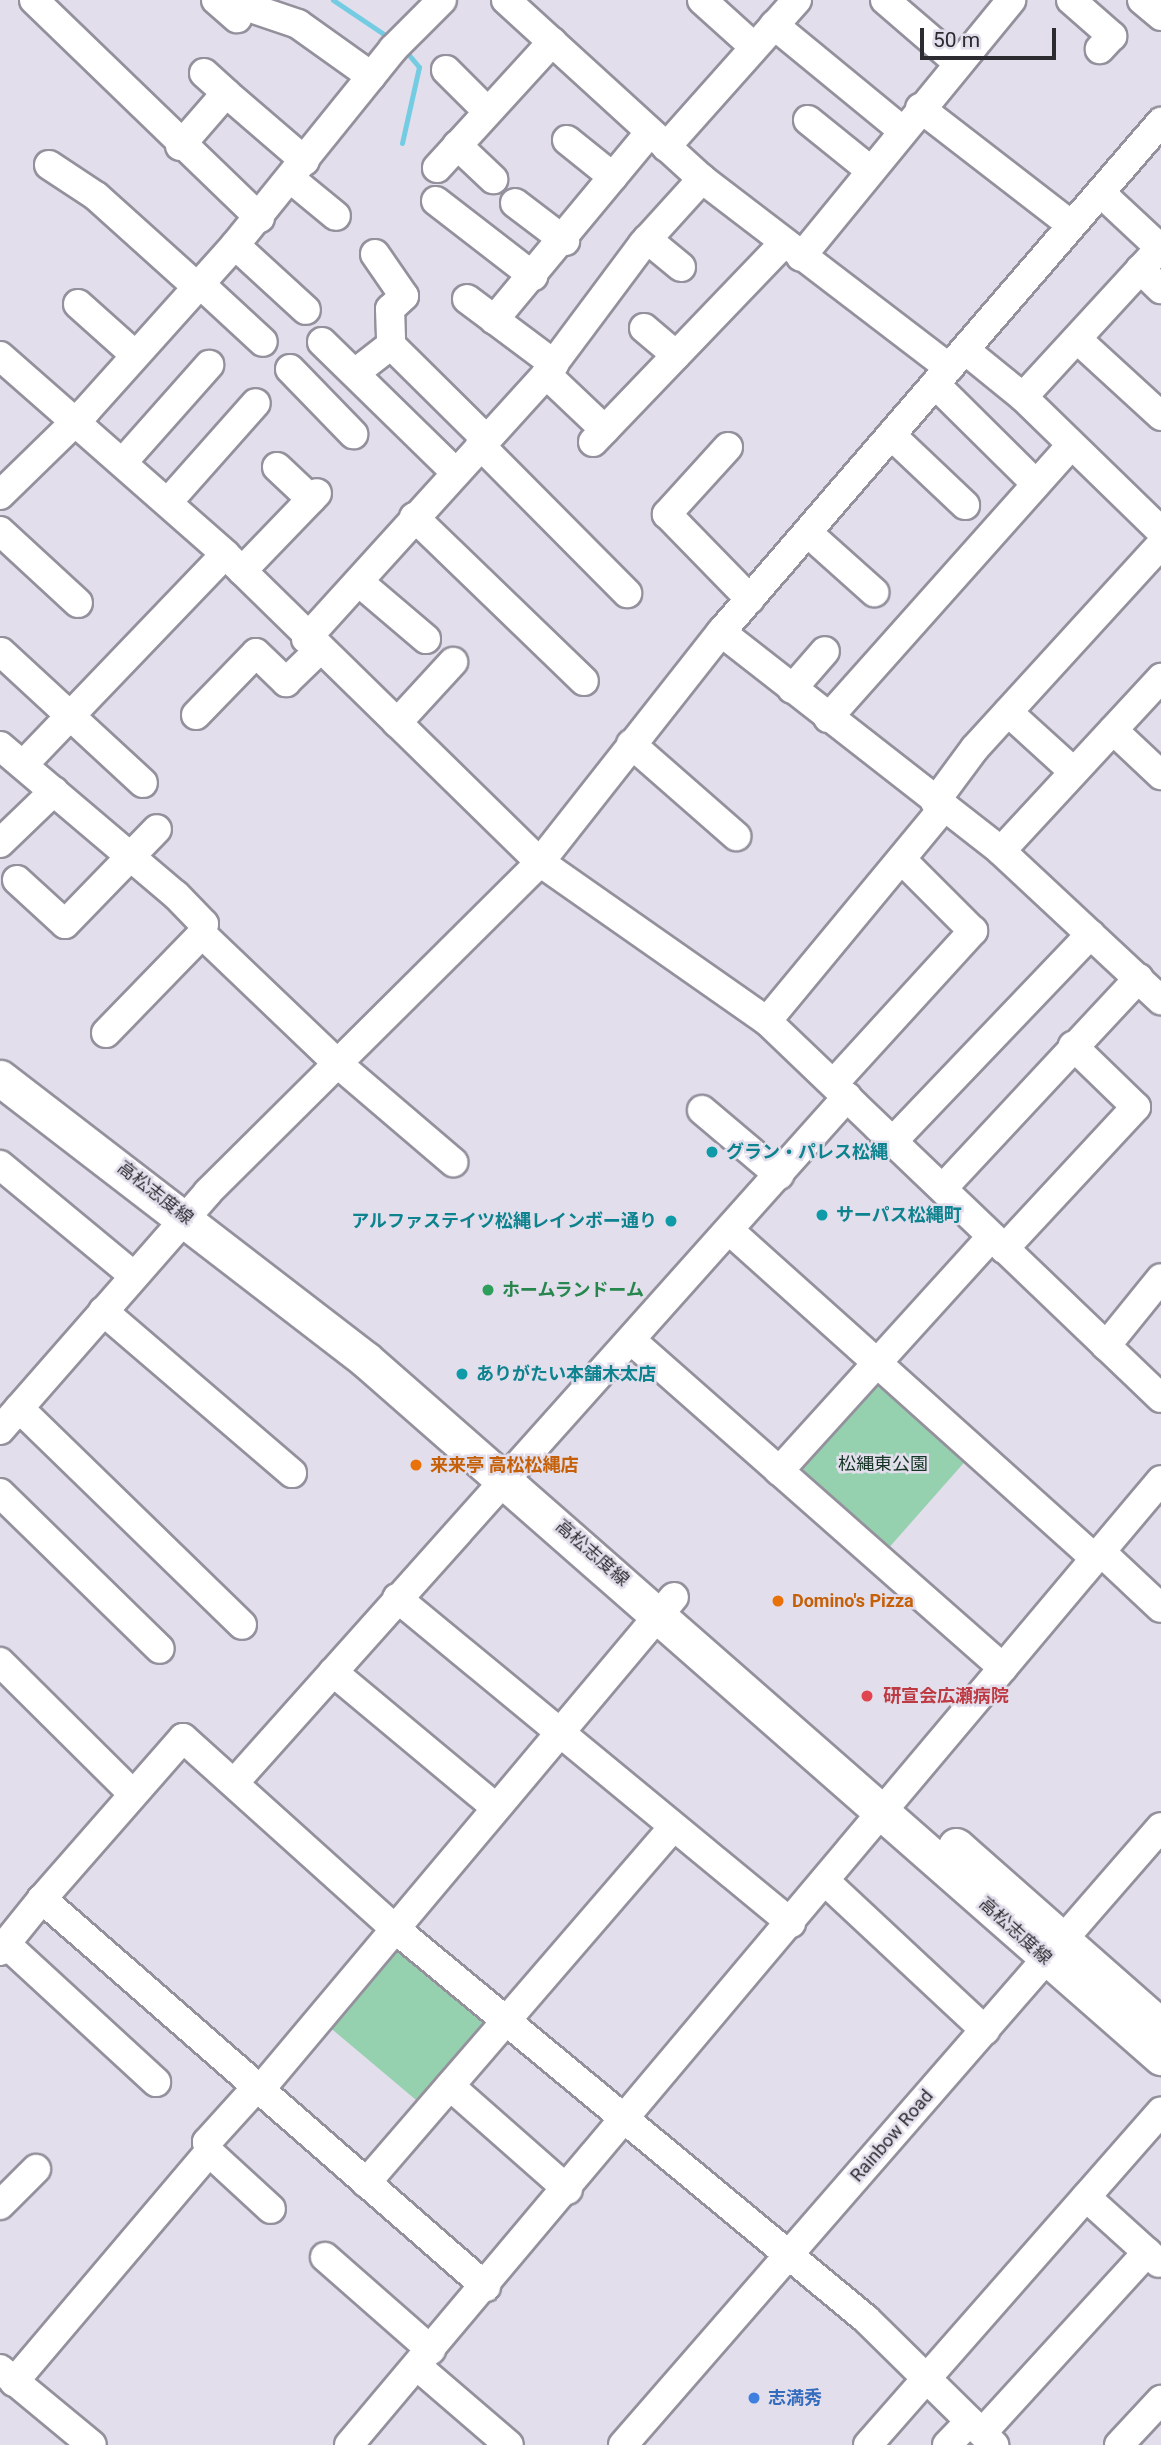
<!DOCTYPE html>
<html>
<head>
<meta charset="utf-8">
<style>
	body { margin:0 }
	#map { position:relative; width:1161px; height:2445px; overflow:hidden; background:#e2deeb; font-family:Roboto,"Noto Sans JP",sans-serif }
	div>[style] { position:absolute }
	.green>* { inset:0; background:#95d1af }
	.stream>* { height:5px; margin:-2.5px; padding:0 2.5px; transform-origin:2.5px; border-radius:2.5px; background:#74cce3 }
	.roads { filter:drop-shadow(2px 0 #94919d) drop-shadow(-2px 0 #94919d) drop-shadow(0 2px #94919d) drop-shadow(0 -2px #94919d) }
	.minor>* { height:28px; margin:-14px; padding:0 14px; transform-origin:14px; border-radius:14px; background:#fff }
	.major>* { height:35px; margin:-17.5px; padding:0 17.5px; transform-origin:17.5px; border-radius:17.5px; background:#fff }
	.dots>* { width:19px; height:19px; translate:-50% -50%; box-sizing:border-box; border:4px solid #e2deeb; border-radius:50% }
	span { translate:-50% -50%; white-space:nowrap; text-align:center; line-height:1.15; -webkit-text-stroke:5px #e2deeb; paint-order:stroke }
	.culture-label { font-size:18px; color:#0d838f; font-weight:700 }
	.left { translate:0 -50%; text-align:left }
	.right { translate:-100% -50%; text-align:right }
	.street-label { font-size:18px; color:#2c2b30 }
	.leisure-label { font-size:18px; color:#27864d; font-weight:700 }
	.park-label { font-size:18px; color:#143424 }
	.food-label { font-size:18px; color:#c56008; font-weight:700 }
	.health-label { font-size:18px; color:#be3a42; font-weight:700 }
	.shop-label { font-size:18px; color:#366cbe; font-weight:700 }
	.scale { position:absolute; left:920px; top:28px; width:136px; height:32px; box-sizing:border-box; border:4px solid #2c2b30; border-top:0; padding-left:9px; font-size:21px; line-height:24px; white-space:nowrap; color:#2c2b30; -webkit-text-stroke:5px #e2deeb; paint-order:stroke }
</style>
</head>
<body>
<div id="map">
	<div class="green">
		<i style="clip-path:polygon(884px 1382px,969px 1457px,886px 1551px,801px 1477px,799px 1466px,874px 1383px)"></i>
		<i style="clip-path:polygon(395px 1946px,488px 2016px,489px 2027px,422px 2105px,327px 2025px)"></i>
	</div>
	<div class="stream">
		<i style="left:333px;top:0;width:70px;rotate:33.9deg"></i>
		<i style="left:402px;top:143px;width:78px;rotate:-77.4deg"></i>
		<i style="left:419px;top:67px;width:23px;rotate:-130deg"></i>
	</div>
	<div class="roads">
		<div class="minor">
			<i style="left:34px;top:0;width:314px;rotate:44deg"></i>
			<i style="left:216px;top:0;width:28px;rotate:41deg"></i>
			<i style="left:506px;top:0;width:265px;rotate:42.4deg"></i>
			<i style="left:702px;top:179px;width:311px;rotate:37.4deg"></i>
			<i style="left:702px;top:0;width:70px;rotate:42.1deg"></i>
			<i style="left:885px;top:0;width:94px;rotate:40.7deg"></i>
			<i style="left:1071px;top:0;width:55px;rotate:41.3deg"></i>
			<i style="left:1112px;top:36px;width:18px;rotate:133deg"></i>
			<i style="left:1142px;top:0;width:25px;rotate:40deg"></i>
			<i style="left:248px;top:7px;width:53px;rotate:18.8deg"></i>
			<i style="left:298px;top:24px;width:90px;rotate:35.5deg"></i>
			<i style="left:774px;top:25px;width:166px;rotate:39.4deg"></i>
			<i style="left:446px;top:70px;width:59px;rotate:45deg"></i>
			<i style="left:204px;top:73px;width:30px;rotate:42deg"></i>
			<i style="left:920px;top:108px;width:188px;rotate:37.7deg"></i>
			<i style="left:808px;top:120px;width:80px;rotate:38.9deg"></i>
			<i style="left:567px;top:140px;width:59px;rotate:38.8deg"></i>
			<i style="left:457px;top:145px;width:50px;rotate:43.4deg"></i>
			<i style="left:180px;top:146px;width:70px;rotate:-49deg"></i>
			<i style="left:226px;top:93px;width:104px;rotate:40.7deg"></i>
			<i style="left:666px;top:147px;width:197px;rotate:-48.3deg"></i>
			<i style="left:49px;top:165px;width:56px;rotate:33.4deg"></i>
			<i style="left:96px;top:196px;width:133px;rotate:42deg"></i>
			<i style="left:437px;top:168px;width:171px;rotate:-47.6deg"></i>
			<i style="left:291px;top:179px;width:58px;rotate:39.4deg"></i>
			<i style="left:436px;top:201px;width:123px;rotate:37.7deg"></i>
			<i style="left:515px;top:203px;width:63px;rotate:37.2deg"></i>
			<i style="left:647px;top:239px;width:44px;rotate:39.5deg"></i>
			<i style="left:235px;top:245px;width:96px;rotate:42.5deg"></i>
			<i style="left:375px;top:254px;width:51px;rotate:55.4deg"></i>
			<i style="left:404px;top:296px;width:19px;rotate:137deg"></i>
			<i style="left:390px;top:309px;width:36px;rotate:88deg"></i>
			<i style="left:801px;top:257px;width:332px;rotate:-50.7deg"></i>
			<i style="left:1140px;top:269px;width:29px;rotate:44deg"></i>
			<i style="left:198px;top:282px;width:88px;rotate:42.7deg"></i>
			<i style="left:467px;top:299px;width:109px;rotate:36.8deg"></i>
			<i style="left:78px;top:304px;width:75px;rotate:41.8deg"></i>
			<i style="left:494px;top:320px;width:244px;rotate:-50.3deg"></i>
			<i style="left:644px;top:328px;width:42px;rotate:40.2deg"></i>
			<i style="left:1077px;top:339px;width:114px;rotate:42.5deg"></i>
			<i style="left:322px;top:342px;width:186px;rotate:44.3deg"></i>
			<i style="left:965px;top:350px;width:75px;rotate:39deg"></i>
			<i style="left:1023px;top:397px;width:192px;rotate:44.2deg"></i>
			<i style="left:0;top:356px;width:300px;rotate:41.3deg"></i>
			<i style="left:225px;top:554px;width:441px;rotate:44.4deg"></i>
			<i style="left:540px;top:862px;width:277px;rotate:35deg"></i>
			<i style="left:767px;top:1021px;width:545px;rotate:43.74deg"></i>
			<i style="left:290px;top:369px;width:91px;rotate:45.9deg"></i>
			<i style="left:355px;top:373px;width:46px;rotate:-37.9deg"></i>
			<i style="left:391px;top:345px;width:134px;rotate:44.7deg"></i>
			<i style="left:546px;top:374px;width:81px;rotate:43.5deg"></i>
			<i style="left:935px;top:384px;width:142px;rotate:44.7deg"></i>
			<i style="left:1023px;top:397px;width:202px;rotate:-47.4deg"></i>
			<i style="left:1160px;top:248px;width:79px;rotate:-137deg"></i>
			<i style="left:891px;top:435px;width:102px;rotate:43.4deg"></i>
			<i style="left:593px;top:442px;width:274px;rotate:-46.2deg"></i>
			<i style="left:480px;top:445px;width:209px;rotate:45.2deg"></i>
			<i style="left:728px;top:447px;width:91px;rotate:132.3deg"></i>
			<i style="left:667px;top:514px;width:119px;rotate:45.7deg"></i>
			<i style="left:123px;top:462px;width:130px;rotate:-48.4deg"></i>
			<i style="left:277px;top:467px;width:47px;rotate:43.3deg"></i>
			<i style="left:0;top:495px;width:120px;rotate:-44.3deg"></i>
			<i style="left:86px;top:411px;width:223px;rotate:-48.1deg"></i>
			<i style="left:235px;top:245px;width:252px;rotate:-51.1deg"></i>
			<i style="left:393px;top:49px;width:69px;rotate:-45deg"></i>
			<i style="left:168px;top:502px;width:132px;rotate:-48.4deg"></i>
			<i style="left:414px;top:517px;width:236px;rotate:44deg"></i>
			<i style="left:0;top:531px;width:106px;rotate:42.7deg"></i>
			<i style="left:808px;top:533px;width:89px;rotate:41.8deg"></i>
			<i style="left:242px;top:571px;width:108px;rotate:-46.1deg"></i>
			<i style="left:359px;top:582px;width:88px;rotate:40.4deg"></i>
			<i style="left:721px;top:632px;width:355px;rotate:38deg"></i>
			<i style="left:1001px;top:851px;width:219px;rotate:43deg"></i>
			<i style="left:306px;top:639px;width:358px;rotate:-47.8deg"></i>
			<i style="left:546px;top:374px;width:162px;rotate:-53.3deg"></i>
			<i style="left:643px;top:244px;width:88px;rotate:-47.8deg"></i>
			<i style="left:1px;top:652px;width:193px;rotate:42.7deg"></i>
			<i style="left:792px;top:689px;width:50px;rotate:-49deg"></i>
			<i style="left:1008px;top:712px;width:89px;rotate:42.3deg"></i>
			<i style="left:196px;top:715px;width:86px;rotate:-45.9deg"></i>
			<i style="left:256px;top:653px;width:42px;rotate:44deg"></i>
			<i style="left:286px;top:682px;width:45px;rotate:-44.1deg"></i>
			<i style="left:828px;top:718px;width:364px;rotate:-48.3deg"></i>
			<i style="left:397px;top:723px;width:83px;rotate:-47.4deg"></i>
			<i style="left:1113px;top:730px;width:66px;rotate:43.2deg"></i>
			<i style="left:631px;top:744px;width:140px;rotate:41.2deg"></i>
			<i style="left:0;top:746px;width:231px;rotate:40.3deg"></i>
			<i style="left:176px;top:895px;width:40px;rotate:46deg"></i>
			<i style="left:204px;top:924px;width:10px;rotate:101deg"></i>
			<i style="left:23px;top:765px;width:292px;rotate:-46.2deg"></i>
			<i style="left:935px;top:802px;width:67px;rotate:-53.5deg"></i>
			<i style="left:975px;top:748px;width:276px;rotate:-47.6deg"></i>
			<i style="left:0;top:843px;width:75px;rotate:-43.9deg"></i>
			<i style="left:1001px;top:851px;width:236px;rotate:-47.2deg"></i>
			<i style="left:17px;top:880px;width:65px;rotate:42.5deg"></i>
			<i style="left:65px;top:924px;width:132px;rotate:-45.9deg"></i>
			<i style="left:767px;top:1021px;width:276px;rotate:-50.4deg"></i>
			<i style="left:106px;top:1033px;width:138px;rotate:-45.9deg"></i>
			<i style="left:202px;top:934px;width:187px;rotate:43.7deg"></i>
			<i style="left:337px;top:1063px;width:153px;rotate:40.5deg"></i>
			<i style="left:835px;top:1082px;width:205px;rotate:-47.6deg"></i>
			<i style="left:973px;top:931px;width:98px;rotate:-135deg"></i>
			<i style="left:702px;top:1110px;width:101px;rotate:40.2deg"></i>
			<i style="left:893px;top:1141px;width:286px;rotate:-46.3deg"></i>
			<i style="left:0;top:1165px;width:173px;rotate:39.6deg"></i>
			<i style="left:943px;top:1188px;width:287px;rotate:-47deg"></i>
			<i style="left:730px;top:1231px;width:489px;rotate:41.9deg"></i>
			<i style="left:1004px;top:1249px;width:194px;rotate:-47.1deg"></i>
			<i style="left:1136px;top:1107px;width:88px;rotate:-135.9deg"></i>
			<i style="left:103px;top:1311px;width:249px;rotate:40.6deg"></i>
			<i style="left:631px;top:1340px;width:496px;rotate:41.4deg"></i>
			<i style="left:1106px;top:1346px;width:87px;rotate:-51deg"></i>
			<i style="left:19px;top:1408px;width:311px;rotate:44.2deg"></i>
			<i style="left:0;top:1430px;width:316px;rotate:-48.8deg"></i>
			<i style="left:208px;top:1192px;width:468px;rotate:-44.8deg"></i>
			<i style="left:540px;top:862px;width:293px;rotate:-51.8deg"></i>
			<i style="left:721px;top:632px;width:674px;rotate:-49.21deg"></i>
			<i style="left:779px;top:1471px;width:316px;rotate:-47.8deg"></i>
			<i style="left:0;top:1493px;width:223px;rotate:44.3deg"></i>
			<i style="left:1100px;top:1551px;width:83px;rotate:43.1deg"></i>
			<i style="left:397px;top:1598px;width:511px;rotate:39.52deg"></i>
			<i style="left:0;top:1662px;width:187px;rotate:44.8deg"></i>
			<i style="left:333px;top:1672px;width:211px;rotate:39.8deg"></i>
			<i style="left:235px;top:1782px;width:919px;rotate:-48.22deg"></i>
			<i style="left:825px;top:1881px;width:219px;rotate:43deg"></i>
			<i style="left:6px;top:1944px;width:204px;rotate:42.6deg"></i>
			<i style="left:0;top:1951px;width:67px;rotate:-51.1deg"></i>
			<i style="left:450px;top:2086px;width:157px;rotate:41.4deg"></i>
			<i style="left:256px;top:2088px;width:73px;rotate:132.2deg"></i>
			<i style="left:207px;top:2142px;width:10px;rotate:79deg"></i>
			<i style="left:209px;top:2152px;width:84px;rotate:42.6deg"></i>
			<i style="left:259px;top:2091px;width:645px;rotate:-49.97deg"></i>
			<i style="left:366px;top:2183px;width:470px;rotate:-49.2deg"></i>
			<i style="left:1086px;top:2197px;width:98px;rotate:42.1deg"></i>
			<i style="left:0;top:2205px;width:51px;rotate:-45deg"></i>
			<i style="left:325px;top:2257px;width:141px;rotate:41.3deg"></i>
			<i style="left:486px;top:2287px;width:590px;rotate:-138.85deg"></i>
			<i style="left:42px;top:1899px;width:214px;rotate:-48.8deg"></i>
			<i style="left:183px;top:1738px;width:283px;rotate:42deg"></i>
			<i style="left:393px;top:1927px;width:614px;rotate:39.65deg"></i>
			<i style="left:866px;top:2319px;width:180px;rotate:44.5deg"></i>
			<i style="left:417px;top:2366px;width:121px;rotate:40.7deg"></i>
			<i style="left:0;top:2369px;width:119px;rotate:39.6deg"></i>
			<i style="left:14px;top:2382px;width:302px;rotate:-49.7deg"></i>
			<i style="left:982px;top:2433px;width:245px;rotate:-47.6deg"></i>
			<i style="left:349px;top:2445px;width:1261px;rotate:-49.92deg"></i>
			<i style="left:623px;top:2445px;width:819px;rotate:-48.96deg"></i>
			<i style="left:868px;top:2445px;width:444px;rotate:-48.7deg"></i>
			<i style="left:947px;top:2445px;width:33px;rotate:-46deg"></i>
			<i style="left:1119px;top:2445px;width:62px;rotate:-47deg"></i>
		</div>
		<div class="major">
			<i style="left:0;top:1078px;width:461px;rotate:37.6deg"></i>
			<i style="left:365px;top:1359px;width:1059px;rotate:41.25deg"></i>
			<i style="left:956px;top:1846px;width:269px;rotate:41.4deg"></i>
		</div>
	</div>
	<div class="dots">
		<i style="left:712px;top:1152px;background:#0f9aa8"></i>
		<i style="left:822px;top:1215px;background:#0f9aa8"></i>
		<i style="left:671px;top:1221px;background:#0f9aa8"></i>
		<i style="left:488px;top:1290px;background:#2e9e5b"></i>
		<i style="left:462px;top:1374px;background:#0f9aa8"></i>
		<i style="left:416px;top:1465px;background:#e8710a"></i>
		<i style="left:778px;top:1601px;background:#e8710a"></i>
		<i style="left:867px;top:1696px;background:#e0444e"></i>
		<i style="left:754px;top:2398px;background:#3f7fe0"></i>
	</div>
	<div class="culture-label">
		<span class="left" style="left:726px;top:1152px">グラン・パレス松縄</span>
		<span class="left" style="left:836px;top:1215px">サーパス松縄町</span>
		<span class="right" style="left:657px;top:1221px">アルファステイツ松縄レインボー通り</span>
		<span class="left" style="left:476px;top:1374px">ありがたい本舗木太店</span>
	</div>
	<div class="street-label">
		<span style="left:155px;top:1193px;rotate:38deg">高松志度線</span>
		<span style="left:592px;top:1553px;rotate:41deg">高松志度線</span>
		<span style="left:1015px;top:1931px;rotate:42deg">高松志度線</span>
		<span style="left:892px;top:2136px;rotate:-49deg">Rainbow Road</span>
	</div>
	<div class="leisure-label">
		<span class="left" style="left:502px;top:1290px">ホームランドーム</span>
	</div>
	<div class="park-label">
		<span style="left:883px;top:1464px">松縄東公園</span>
	</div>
	<div class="food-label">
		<span class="left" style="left:430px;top:1465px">来来亭 高松松縄店</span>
		<span class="left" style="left:792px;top:1601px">Domino's Pizza</span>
	</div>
	<div class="health-label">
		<span class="left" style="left:883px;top:1696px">研宣会広瀬病院</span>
	</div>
	<div class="shop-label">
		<span class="left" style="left:768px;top:2398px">志満秀</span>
	</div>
	<div class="scale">50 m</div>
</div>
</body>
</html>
